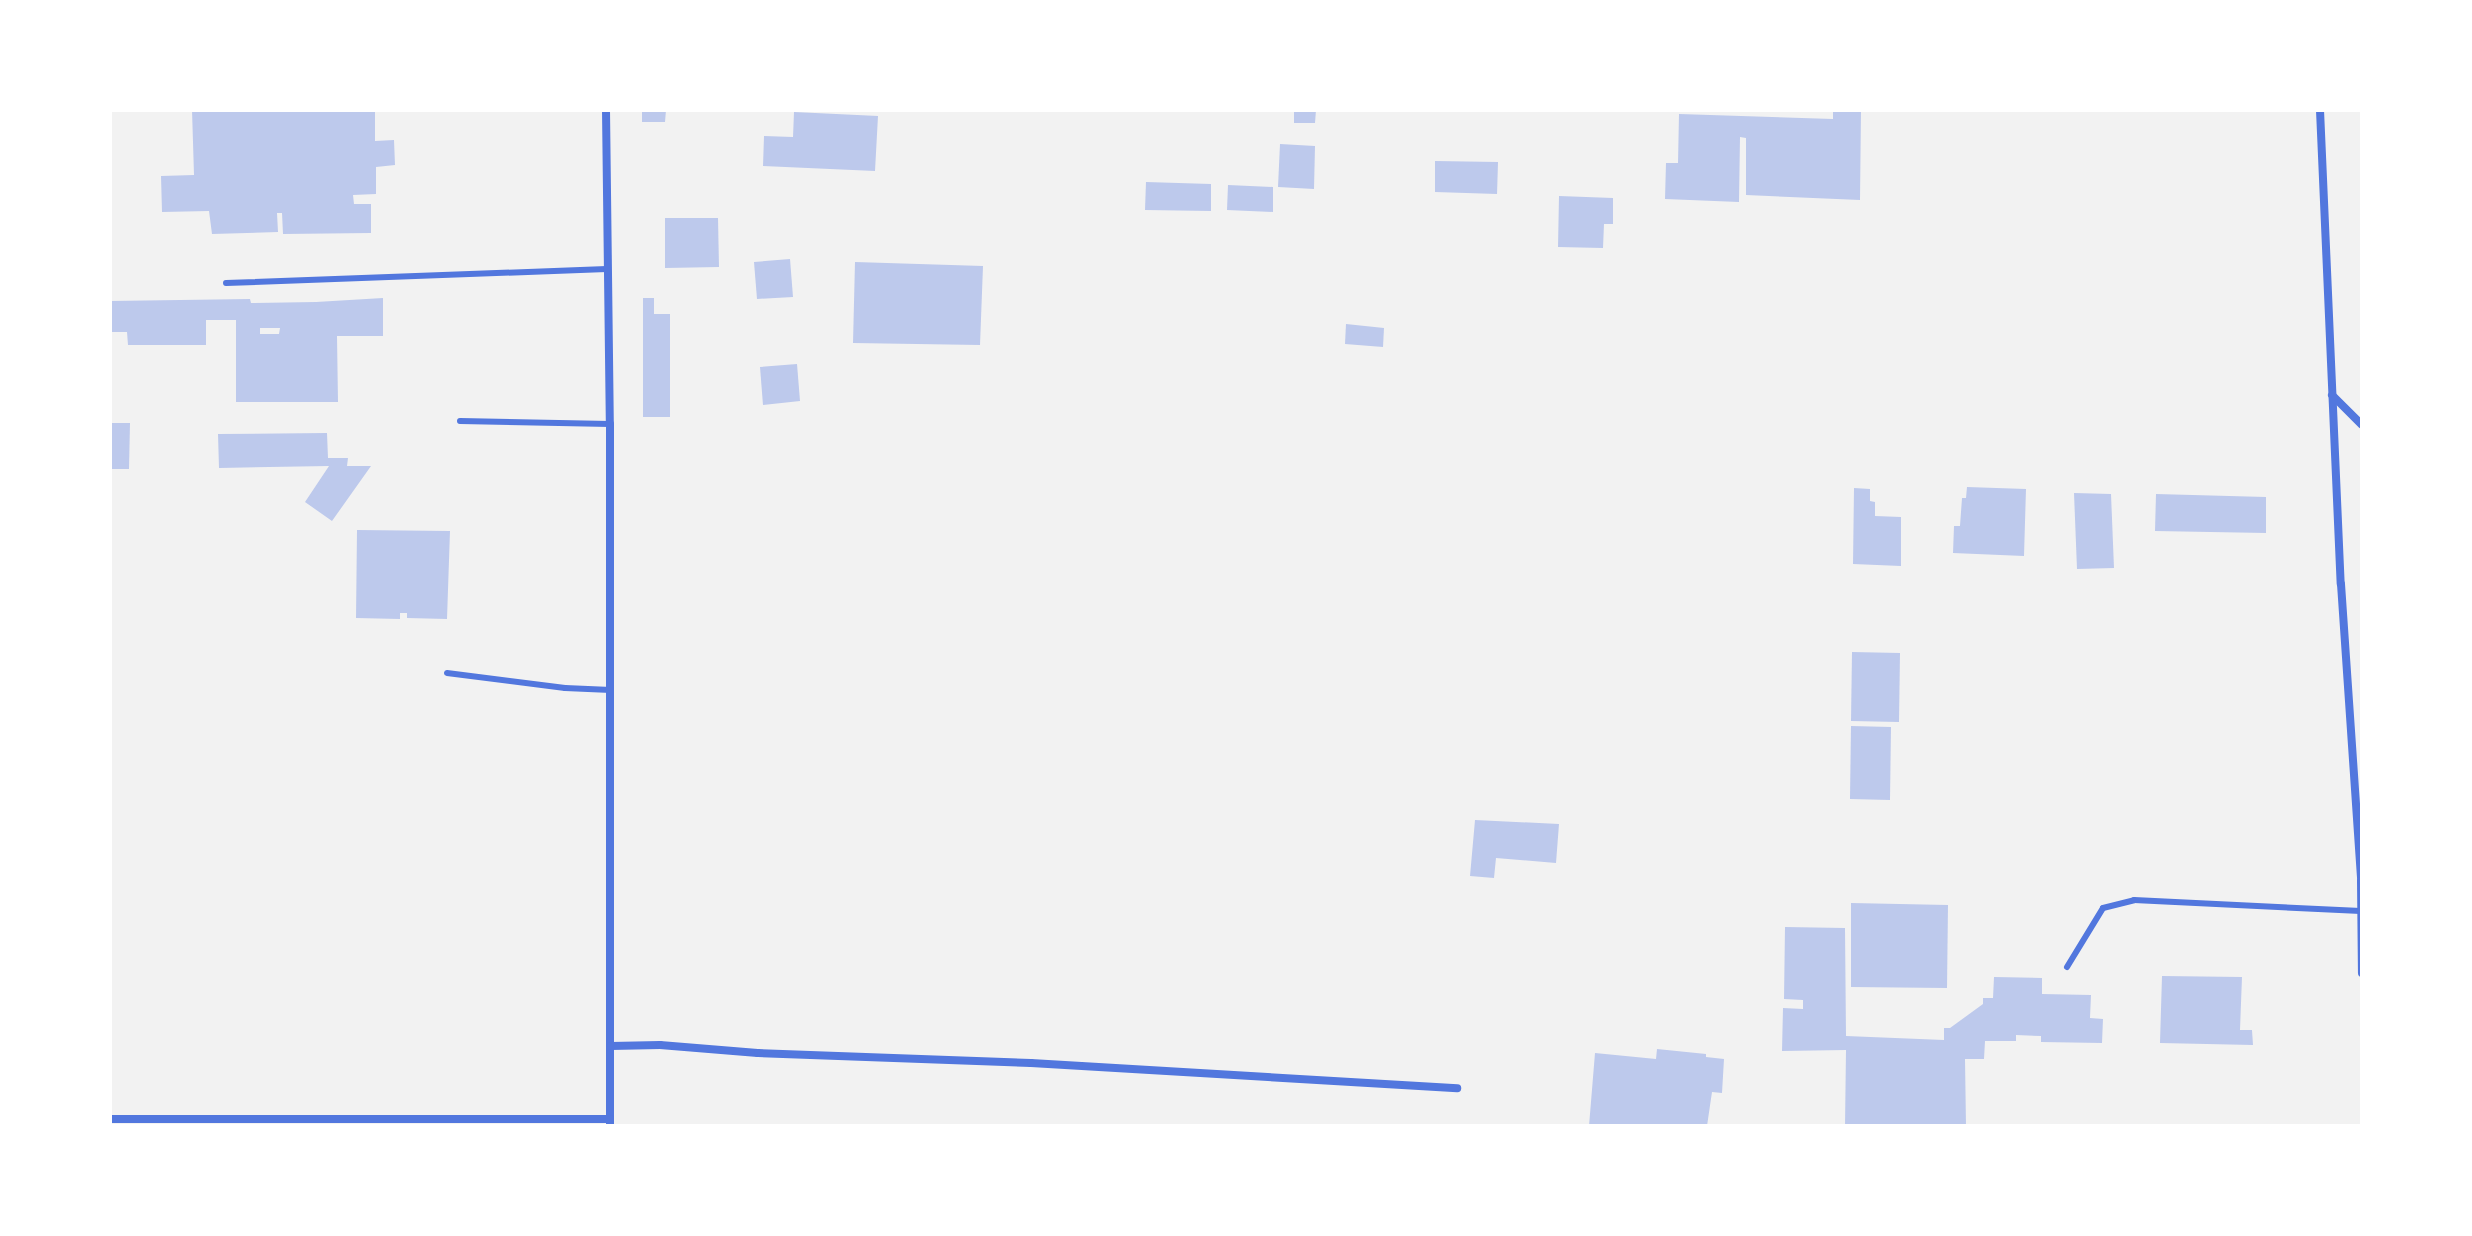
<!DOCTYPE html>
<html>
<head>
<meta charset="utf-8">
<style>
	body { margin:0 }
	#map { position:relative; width:2472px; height:1236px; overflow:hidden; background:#f2f2f2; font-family:"Open Sans",sans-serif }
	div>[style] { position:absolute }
	.building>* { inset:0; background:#bdc9ec }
	.service>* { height:6px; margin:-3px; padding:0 3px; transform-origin:3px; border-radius:3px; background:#5277de }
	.minor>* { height:8px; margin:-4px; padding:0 4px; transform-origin:4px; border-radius:4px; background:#5277de }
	span { translate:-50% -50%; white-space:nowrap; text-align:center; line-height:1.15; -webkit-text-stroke:8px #fff; paint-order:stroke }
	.frame { position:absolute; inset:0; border:112px solid #fff; pointer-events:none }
</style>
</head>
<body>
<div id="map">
	<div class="building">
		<i style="clip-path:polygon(192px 110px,375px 110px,375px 141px,394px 140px,395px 165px,376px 167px,376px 194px,353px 195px,354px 204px,371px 204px,371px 233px,283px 234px,282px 213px,277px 213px,278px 232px,212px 234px,209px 211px,162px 212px,161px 176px,194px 175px)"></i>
		<i style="clip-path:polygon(642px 110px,666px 110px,665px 122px,642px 122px)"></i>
		<i style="clip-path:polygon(1294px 110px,1316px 110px,1315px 123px,1294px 123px)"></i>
		<i style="clip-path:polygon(1833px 110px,1861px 110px,1860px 200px,1746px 195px,1746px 138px,1740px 137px,1739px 202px,1665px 199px,1666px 163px,1678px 163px,1679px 114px,1833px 119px)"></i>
		<i style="clip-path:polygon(794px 112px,878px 116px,875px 171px,763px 166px,764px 136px,793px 137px)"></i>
		<i style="clip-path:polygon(1280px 144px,1315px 146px,1314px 189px,1278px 187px)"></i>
		<i style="clip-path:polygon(1435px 161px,1498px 162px,1497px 194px,1435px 192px)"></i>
		<i style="clip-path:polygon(1146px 182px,1211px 184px,1211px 211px,1145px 210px)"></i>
		<i style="clip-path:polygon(1228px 185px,1273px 187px,1273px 212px,1227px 210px)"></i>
		<i style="clip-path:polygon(1559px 196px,1613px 198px,1613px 224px,1604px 224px,1603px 248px,1558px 247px)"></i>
		<i style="clip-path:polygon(665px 218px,718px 218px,719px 267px,665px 268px)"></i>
		<i style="clip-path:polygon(790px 259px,793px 297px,757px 299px,754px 262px)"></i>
		<i style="clip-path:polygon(855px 262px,983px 266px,980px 345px,853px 343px)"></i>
		<i style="clip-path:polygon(evenodd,383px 298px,383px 336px,337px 336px,338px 402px,236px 402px,236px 320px,206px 320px,206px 345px,128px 345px,127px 332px,110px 332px,110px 301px,250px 299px,251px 303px,316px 302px,383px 298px,260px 328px,280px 328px,279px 334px,260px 334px,260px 328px)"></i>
		<i style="clip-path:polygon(643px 298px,654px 298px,654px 314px,670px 314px,670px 417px,643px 417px)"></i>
		<i style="clip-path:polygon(1346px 324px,1384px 328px,1383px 347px,1345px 344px)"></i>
		<i style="clip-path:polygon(797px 364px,800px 401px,763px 405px,760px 367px)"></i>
		<i style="clip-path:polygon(110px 423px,130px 423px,129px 469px,110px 469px)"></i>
		<i style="clip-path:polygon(327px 433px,328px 458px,348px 458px,347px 466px,371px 466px,332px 521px,305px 502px,329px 466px,219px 468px,218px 434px)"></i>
		<i style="clip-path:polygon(1967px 487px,2026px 489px,2024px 556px,1953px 553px,1954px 526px,1960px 526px,1962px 498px,1966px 498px)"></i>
		<i style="clip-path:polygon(1854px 488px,1870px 489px,1870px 501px,1875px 502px,1875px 516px,1901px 517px,1901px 566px,1853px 564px)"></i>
		<i style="clip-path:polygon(2074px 493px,2111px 494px,2114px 568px,2077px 569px)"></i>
		<i style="clip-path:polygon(2156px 494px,2266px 497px,2266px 533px,2155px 531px)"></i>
		<i style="clip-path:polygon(357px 530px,450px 531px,447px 619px,407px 618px,407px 613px,400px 613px,400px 619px,356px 618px)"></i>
		<i style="clip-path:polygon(1852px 652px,1900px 653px,1899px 722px,1851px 721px)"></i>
		<i style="clip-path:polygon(1851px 726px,1891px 727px,1890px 800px,1850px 799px)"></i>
		<i style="clip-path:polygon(1475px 820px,1559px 824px,1556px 863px,1496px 858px,1494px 878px,1470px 876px)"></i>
		<i style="clip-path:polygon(1851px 903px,1948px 905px,1947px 988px,1851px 987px)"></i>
		<i style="clip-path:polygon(1785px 927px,1845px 928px,1846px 1036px,1944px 1040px,1944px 1028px,1950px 1028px,1983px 1004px,1983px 998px,1993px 998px,1994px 977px,2042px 978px,2042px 994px,2091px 995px,2090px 1018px,2103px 1019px,2102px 1043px,2041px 1042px,2041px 1036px,2016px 1035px,2016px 1041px,1985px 1041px,1984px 1059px,1965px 1059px,1966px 1126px,1845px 1126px,1846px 1050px,1782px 1051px,1783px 1008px,1803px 1009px,1803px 1000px,1784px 999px)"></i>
		<i style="clip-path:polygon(2162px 976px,2242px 977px,2240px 1030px,2252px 1030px,2253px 1045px,2160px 1043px)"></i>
		<i style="clip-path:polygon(1657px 1049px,1706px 1054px,1706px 1057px,1724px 1059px,1722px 1093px,1712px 1092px,1707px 1126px,1589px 1126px,1595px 1053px,1656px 1059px)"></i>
	</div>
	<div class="service">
		<i style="left:226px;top:283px;width:381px;rotate:-2.1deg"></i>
		<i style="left:460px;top:421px;width:150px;rotate:1.1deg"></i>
		<i style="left:447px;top:673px;width:119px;rotate:7.2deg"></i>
		<i style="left:565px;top:688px;width:46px;rotate:2.5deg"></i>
		<i style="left:2067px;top:967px;width:69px;rotate:-58.6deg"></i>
		<i style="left:2103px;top:908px;width:32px;rotate:-14deg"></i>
		<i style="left:2134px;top:900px;width:227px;rotate:2.8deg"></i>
	</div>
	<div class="minor">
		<i style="left:606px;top:110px;width:314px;rotate:89.3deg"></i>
		<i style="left:610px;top:424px;width:702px;rotate:90deg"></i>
		<i style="left:2320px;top:110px;width:474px;rotate:87.5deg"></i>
		<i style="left:2341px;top:584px;width:298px;rotate:86.1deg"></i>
		<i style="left:2361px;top:881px;width:92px;rotate:89.4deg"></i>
		<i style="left:2332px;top:395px;width:42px;rotate:45deg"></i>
		<i style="left:611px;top:1046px;width:49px;rotate:-1.2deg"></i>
		<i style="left:660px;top:1045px;width:98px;rotate:4.7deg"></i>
		<i style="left:758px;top:1053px;width:273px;rotate:2.1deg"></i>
		<i style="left:1031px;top:1063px;width:427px;rotate:3.4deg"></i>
		<i style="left:110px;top:1119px;width:500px"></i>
	</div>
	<div class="frame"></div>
</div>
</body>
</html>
